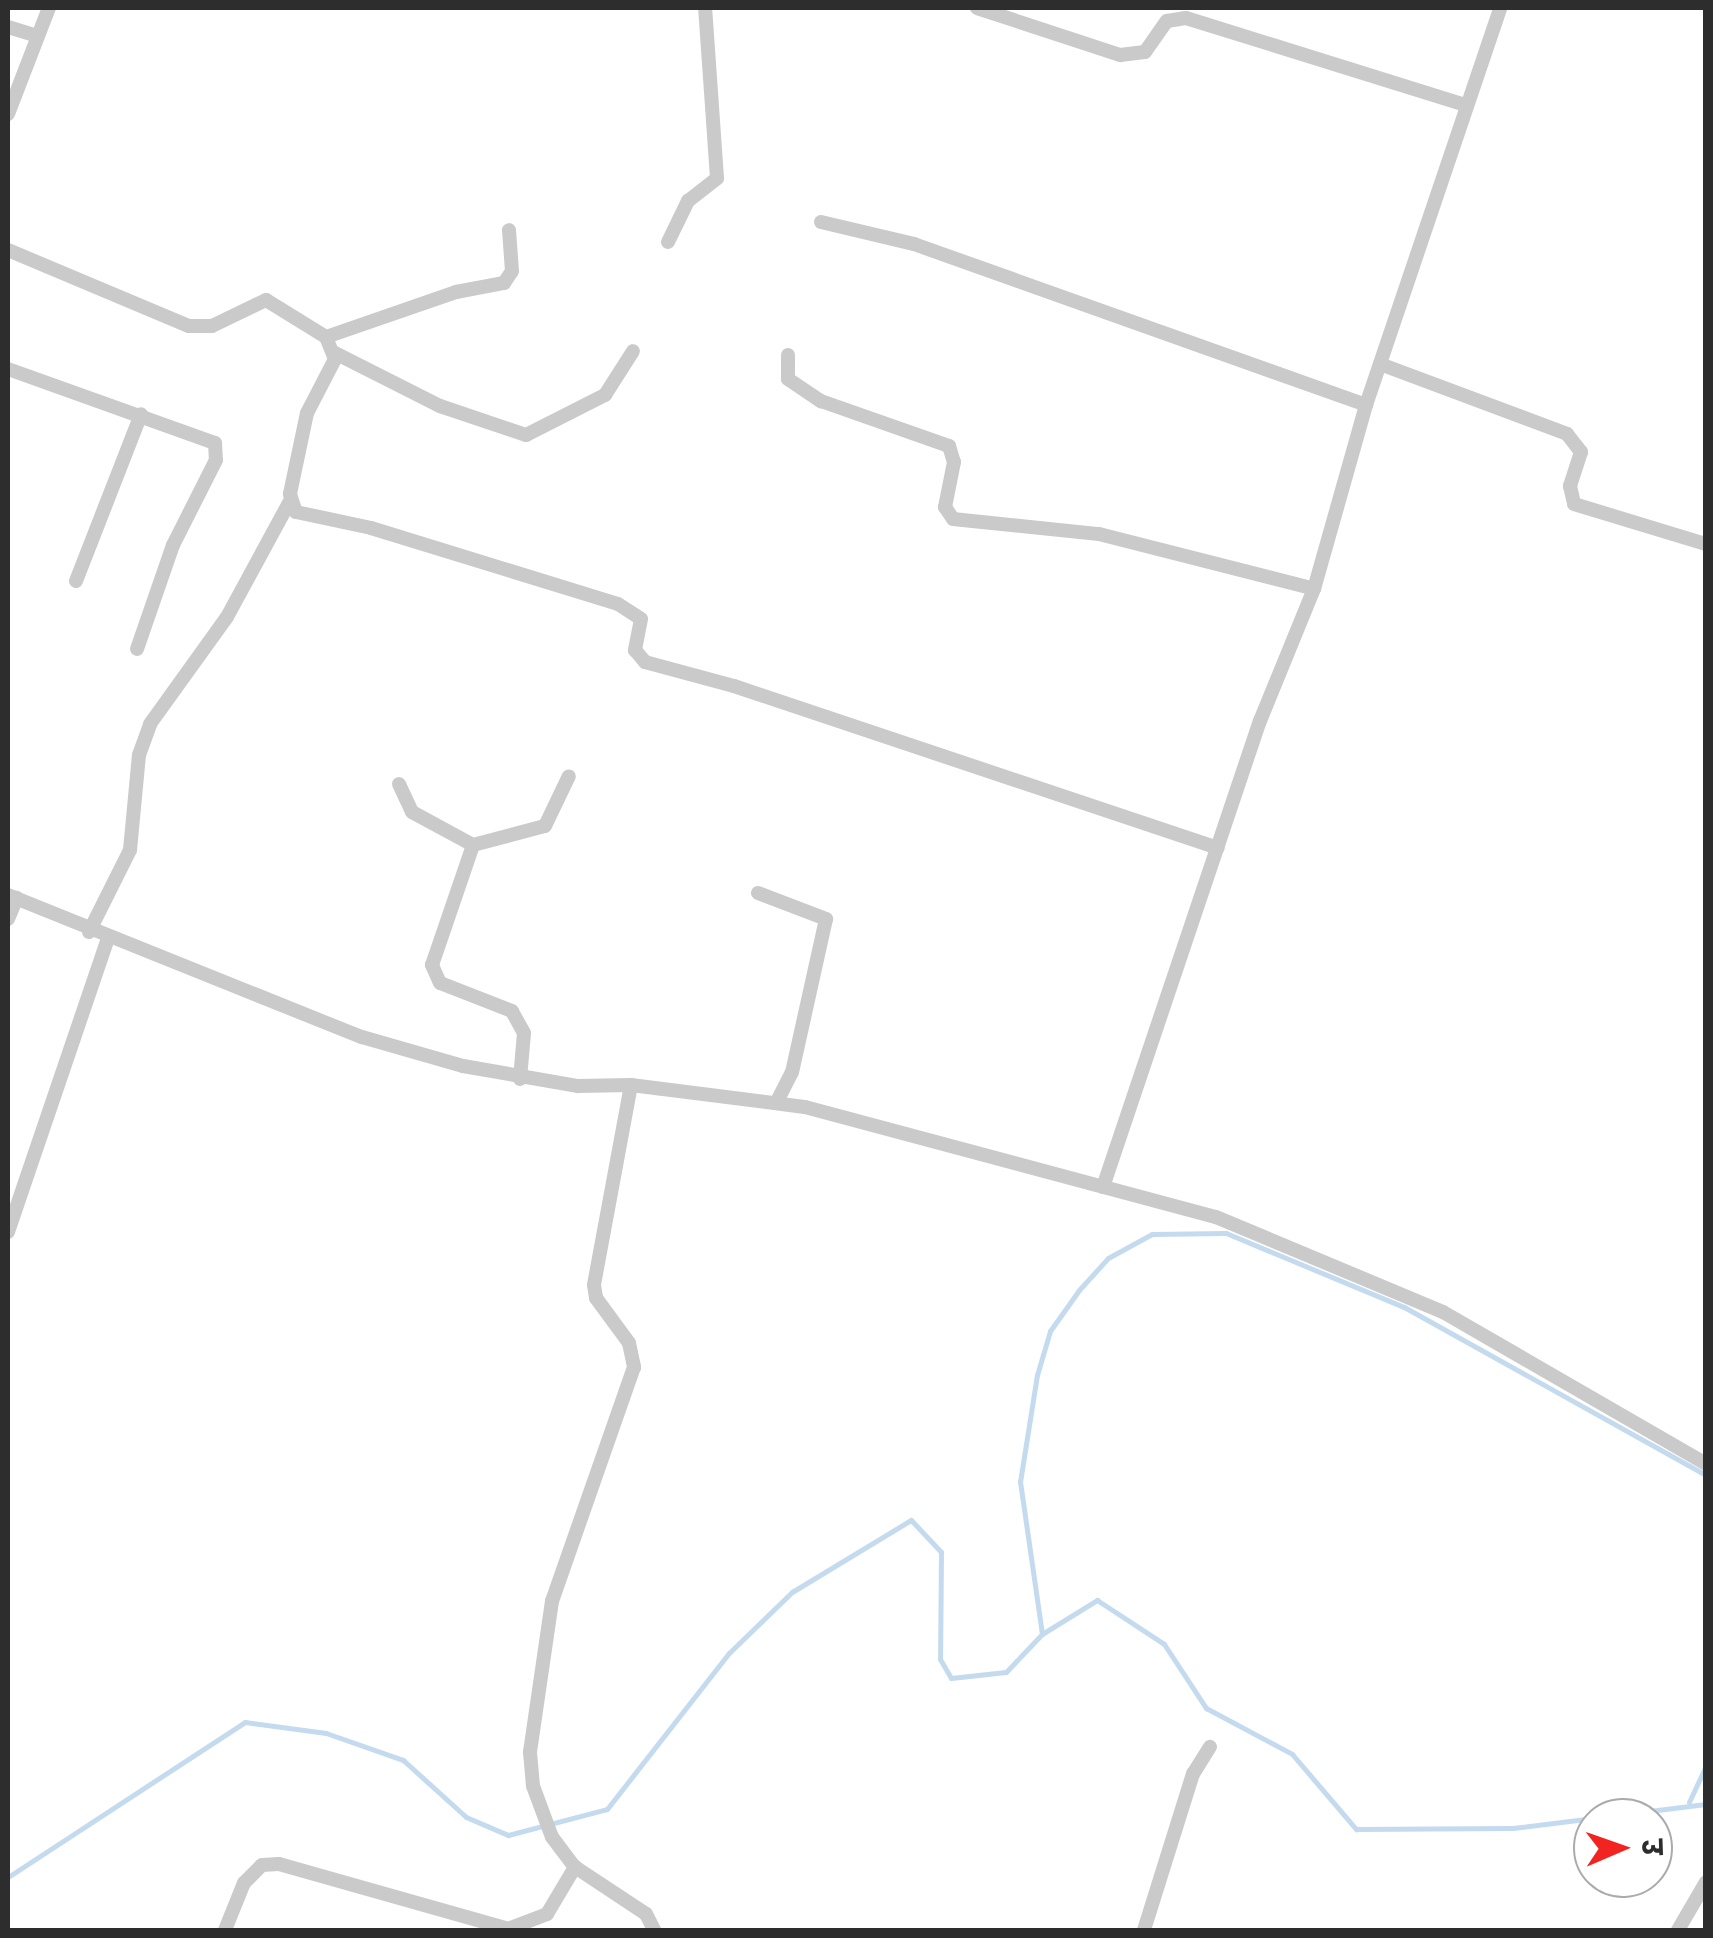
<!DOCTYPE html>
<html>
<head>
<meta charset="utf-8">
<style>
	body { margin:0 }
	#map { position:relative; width:1713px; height:1938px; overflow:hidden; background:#fff; font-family:Poppins,"Noto Sans Devanagari",sans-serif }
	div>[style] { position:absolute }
	.stream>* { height:5px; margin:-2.5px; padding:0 2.5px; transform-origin:2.5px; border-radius:2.5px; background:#c4daee }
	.street>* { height:14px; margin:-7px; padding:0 7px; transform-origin:7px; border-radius:7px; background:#cacaca }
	span { translate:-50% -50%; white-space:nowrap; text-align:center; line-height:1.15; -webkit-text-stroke:10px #fff; paint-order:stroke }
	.frame { position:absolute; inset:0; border:10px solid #2d2d2d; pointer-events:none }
	.north { position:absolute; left:1573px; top:1798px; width:100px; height:100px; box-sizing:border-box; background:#fff; border:2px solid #ababab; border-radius:50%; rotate:88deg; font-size:28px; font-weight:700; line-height:40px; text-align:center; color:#2d2d2d }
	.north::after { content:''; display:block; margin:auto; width:35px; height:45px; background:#f22421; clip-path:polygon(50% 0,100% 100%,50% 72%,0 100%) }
</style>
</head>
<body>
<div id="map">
	<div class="stream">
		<i style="left:1042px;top:1634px;width:154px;rotate:-98.2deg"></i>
		<i style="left:1020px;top:1482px;width:108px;rotate:-81deg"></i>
		<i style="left:1037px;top:1375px;width:46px;rotate:-73.5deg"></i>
		<i style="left:1050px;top:1331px;width:50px;rotate:-54.7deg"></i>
		<i style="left:1079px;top:1290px;width:43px;rotate:-47.8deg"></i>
		<i style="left:1108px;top:1258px;width:50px;rotate:-28.6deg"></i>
		<i style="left:1152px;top:1234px;width:74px;rotate:-0.8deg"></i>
		<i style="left:1226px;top:1233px;width:193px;rotate:22.6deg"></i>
		<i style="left:1404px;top:1307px;width:346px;rotate:29.1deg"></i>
		<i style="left:1689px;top:1802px;width:40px;rotate:-65deg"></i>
		<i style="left:8px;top:1877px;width:283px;rotate:-33.2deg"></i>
		<i style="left:245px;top:1722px;width:82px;rotate:7.7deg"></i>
		<i style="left:326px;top:1733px;width:82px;rotate:19.3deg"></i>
		<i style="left:403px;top:1760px;width:85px;rotate:42.1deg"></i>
		<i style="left:466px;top:1817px;width:46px;rotate:23.2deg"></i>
		<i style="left:508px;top:1835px;width:102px;rotate:-14.7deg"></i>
		<i style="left:607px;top:1809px;width:198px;rotate:-52deg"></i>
		<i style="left:729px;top:1653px;width:88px;rotate:-44.1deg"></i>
		<i style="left:792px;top:1592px;width:139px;rotate:-31.2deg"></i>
		<i style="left:911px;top:1520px;width:44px;rotate:46.8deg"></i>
		<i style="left:941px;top:1552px;width:107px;rotate:90.5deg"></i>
		<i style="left:940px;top:1659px;width:22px;rotate:60deg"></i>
		<i style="left:951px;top:1678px;width:55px;rotate:-6.2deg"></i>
		<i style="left:1006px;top:1672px;width:52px;rotate:-46.5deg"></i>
		<i style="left:1042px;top:1634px;width:65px;rotate:-31.7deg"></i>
		<i style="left:1097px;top:1600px;width:80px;rotate:33.3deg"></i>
		<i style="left:1164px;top:1644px;width:77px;rotate:56.7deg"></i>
		<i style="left:1206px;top:1708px;width:98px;rotate:28.1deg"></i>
		<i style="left:1292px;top:1754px;width:99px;rotate:49.5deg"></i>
		<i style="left:1356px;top:1829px;width:157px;rotate:-0.4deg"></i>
		<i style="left:1513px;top:1828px;width:194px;rotate:-7.1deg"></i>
	</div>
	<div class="street">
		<i style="left:977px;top:8px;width:151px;rotate:18.2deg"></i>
		<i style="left:1120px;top:55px;width:25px;rotate:-7deg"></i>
		<i style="left:1145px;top:52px;width:38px;rotate:-55deg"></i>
		<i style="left:1167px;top:21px;width:19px;rotate:-9deg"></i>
		<i style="left:1186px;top:18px;width:293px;rotate:17.3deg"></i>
		<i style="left:8px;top:27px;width:27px;rotate:17deg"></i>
		<i style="left:8px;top:114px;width:114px;rotate:-68.9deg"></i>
		<i style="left:821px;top:222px;width:96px;rotate:13.3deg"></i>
		<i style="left:914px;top:244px;width:480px;rotate:19.6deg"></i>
		<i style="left:668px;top:242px;width:46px;rotate:-64deg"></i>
		<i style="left:688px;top:201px;width:37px;rotate:-38deg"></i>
		<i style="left:717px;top:178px;width:170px;rotate:-94deg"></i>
		<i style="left:8px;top:250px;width:196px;rotate:22.8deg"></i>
		<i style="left:189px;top:326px;width:23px"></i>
		<i style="left:212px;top:326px;width:60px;rotate:-25.7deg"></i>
		<i style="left:266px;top:300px;width:70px;rotate:31.7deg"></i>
		<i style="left:326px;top:337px;width:24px;rotate:68deg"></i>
		<i style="left:335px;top:359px;width:61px;rotate:117.4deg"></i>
		<i style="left:307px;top:413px;width:83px;rotate:101.9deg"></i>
		<i style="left:290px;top:494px;width:19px;rotate:72deg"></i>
		<i style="left:296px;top:512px;width:77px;rotate:12deg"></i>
		<i style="left:371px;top:528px;width:258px;rotate:17.1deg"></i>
		<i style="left:618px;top:604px;width:27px;rotate:33deg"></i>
		<i style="left:641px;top:619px;width:32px;rotate:101deg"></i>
		<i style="left:635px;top:650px;width:16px;rotate:50deg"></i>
		<i style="left:645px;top:662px;width:92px;rotate:15.1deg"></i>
		<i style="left:734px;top:686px;width:510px;rotate:18.51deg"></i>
		<i style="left:326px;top:337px;width:138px;rotate:-19.1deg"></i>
		<i style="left:456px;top:292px;width:49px;rotate:-10.6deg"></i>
		<i style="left:504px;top:283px;width:14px;rotate:-56deg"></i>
		<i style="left:512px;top:271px;width:41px;rotate:-94.2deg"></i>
		<i style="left:335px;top:353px;width:118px;rotate:26.8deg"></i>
		<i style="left:440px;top:406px;width:91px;rotate:18.6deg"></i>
		<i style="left:526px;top:435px;width:89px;rotate:-26.9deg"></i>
		<i style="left:605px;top:395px;width:52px;rotate:-57.5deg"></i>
		<i style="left:788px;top:355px;width:24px;rotate:90deg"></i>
		<i style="left:788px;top:379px;width:40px;rotate:34deg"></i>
		<i style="left:821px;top:401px;width:136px;rotate:19.4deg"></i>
		<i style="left:949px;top:446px;width:17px;rotate:73deg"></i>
		<i style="left:954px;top:462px;width:46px;rotate:101.3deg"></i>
		<i style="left:945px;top:507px;width:14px;rotate:56deg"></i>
		<i style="left:953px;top:519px;width:147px;rotate:5.9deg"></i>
		<i style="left:1099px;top:534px;width:222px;rotate:14.3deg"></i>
		<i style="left:1380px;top:364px;width:200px;rotate:20.5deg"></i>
		<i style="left:1567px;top:434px;width:23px;rotate:52deg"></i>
		<i style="left:1581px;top:452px;width:36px;rotate:108deg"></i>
		<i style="left:1570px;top:486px;width:18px;rotate:77deg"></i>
		<i style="left:1574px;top:504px;width:138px;rotate:16.9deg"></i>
		<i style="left:8px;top:369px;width:220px;rotate:19.7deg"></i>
		<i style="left:215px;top:443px;width:17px;rotate:87deg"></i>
		<i style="left:216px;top:460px;width:95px;rotate:116.8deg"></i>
		<i style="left:173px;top:545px;width:110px;rotate:109.1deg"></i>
		<i style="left:76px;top:581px;width:179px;rotate:-68.7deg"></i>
		<i style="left:399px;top:784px;width:31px;rotate:65deg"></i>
		<i style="left:412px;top:812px;width:69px;rotate:28.4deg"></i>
		<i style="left:758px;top:893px;width:73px;rotate:20.9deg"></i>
		<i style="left:826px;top:919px;width:157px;rotate:102.5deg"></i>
		<i style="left:792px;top:1072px;width:34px;rotate:117deg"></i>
		<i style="left:8px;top:895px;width:381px;rotate:21.9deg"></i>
		<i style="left:362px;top:1037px;width:105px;rotate:16deg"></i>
		<i style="left:463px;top:1066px;width:117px;rotate:9.9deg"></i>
		<i style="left:578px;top:1086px;width:53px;rotate:-1.1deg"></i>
		<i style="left:631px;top:1085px;width:175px;rotate:7.2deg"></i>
		<i style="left:805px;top:1107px;width:425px;rotate:15deg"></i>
		<i style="left:1216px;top:1217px;width:246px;rotate:22.7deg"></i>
		<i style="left:1443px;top:1312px;width:304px;rotate:30deg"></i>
		<i style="left:8px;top:919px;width:23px;rotate:-67deg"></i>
		<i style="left:89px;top:932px;width:92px;rotate:-63.4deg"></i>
		<i style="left:130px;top:850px;width:95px;rotate:-84.6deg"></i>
		<i style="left:139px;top:755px;width:33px;rotate:-70deg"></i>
		<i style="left:150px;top:724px;width:132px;rotate:-54.3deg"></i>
		<i style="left:227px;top:617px;width:132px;rotate:-61.5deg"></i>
		<i style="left:520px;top:1079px;width:46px;rotate:-85deg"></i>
		<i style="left:524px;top:1033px;width:25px;rotate:-119deg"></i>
		<i style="left:512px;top:1011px;width:77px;rotate:-158.7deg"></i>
		<i style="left:440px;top:983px;width:20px;rotate:-114deg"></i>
		<i style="left:432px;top:965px;width:127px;rotate:-71.1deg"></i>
		<i style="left:473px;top:845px;width:74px;rotate:-14.8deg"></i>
		<i style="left:545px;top:826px;width:55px;rotate:-64.4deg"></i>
		<i style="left:631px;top:1085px;width:203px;rotate:100.5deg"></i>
		<i style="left:594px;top:1285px;width:13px;rotate:81deg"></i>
		<i style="left:596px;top:1298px;width:56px;rotate:53.7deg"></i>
		<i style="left:629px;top:1343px;width:25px;rotate:78deg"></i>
		<i style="left:634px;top:1367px;width:248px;rotate:109.3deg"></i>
		<i style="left:552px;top:1601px;width:153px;rotate:98.3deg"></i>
		<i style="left:530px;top:1752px;width:34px;rotate:85deg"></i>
		<i style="left:533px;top:1786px;width:54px;rotate:69.6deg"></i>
		<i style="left:552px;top:1837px;width:38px;rotate:53deg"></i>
		<i style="left:575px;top:1867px;width:85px;rotate:33.5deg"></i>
		<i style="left:646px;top:1914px;width:18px;rotate:63deg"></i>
		<i style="left:1103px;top:1187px;width:492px;rotate:-71.4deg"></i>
		<i style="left:1260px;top:721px;width:143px;rotate:-67.8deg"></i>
		<i style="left:1314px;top:589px;width:191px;rotate:-74.2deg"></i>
		<i style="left:1366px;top:405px;width:419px;rotate:-71.3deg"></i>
		<i style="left:8px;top:1232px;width:310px;rotate:-71.2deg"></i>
		<i style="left:225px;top:1930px;width:51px;rotate:-68deg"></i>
		<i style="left:244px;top:1883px;width:25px;rotate:-45deg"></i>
		<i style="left:262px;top:1865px;width:17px;rotate:-3deg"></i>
		<i style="left:279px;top:1864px;width:238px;rotate:15.8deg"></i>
		<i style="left:508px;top:1929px;width:42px;rotate:-21deg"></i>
		<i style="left:547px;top:1914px;width:55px;rotate:-59.2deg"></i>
		<i style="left:1144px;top:1930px;width:164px;rotate:-72.6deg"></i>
		<i style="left:1193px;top:1774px;width:32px;rotate:-58deg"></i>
		<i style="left:1678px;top:1930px;width:56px;rotate:-59.7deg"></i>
	</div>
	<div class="frame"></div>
	<div class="north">उ</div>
</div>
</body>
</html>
